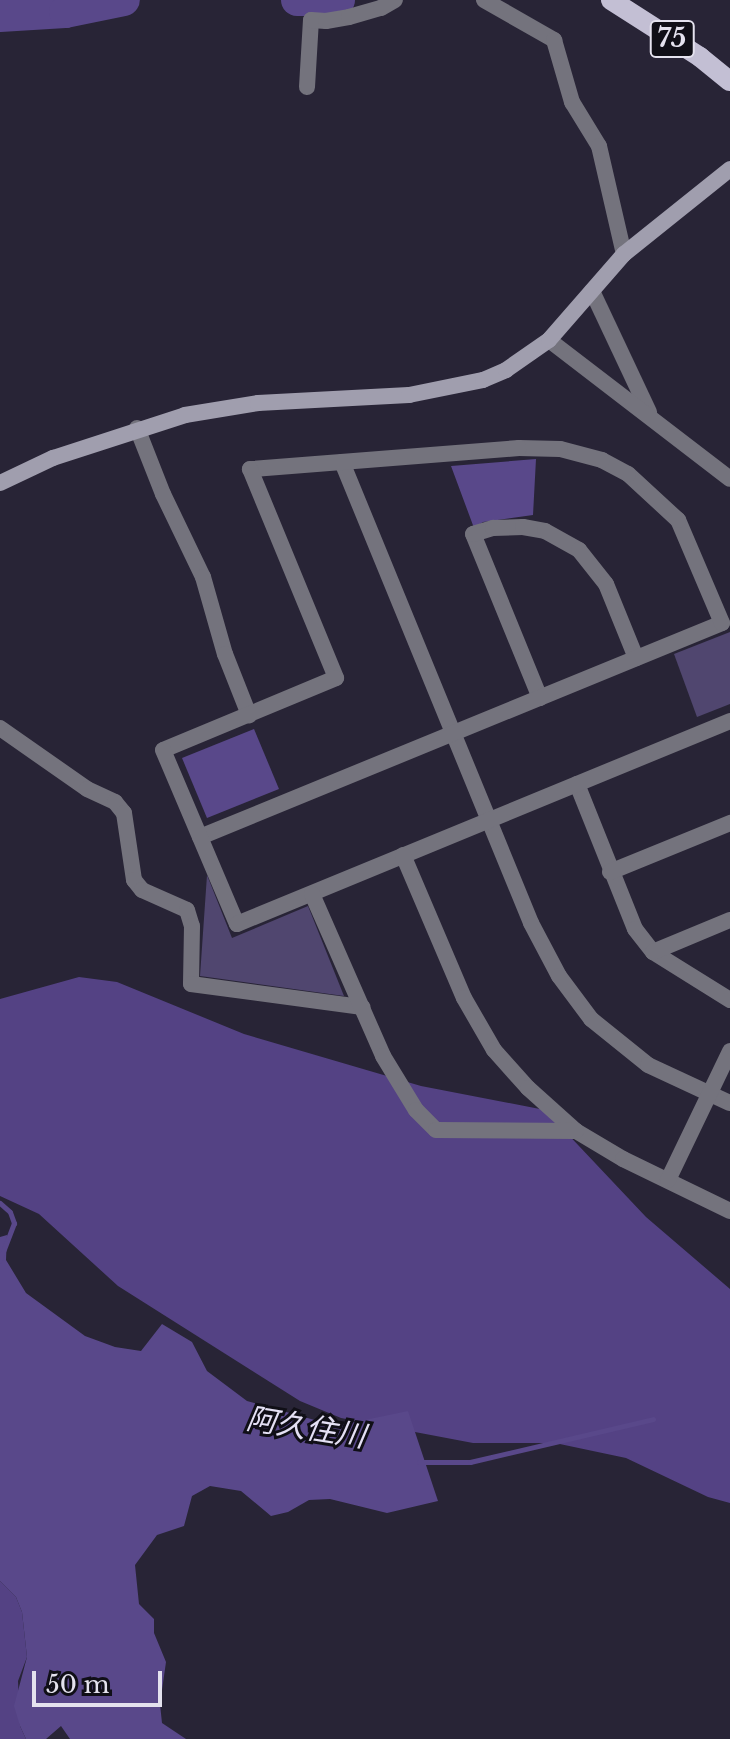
<!DOCTYPE html>
<html>
<head>
<meta charset="utf-8">
<style>
	body { margin:0 }
	#map { position:relative; width:730px; height:1739px; overflow:hidden; background:#282436; font-family:"Libre Baskerville","Noto Sans JP",serif }
	div>[style] { position:absolute }
	.green>* { inset:0; background:#50466f }
	.forest>* { inset:0; background:#544284 }
	.water>* { inset:0; background:#59488a }
	.stream>* { height:5px; margin:-2.5px; padding:0 2.5px; transform-origin:2.5px; border-radius:2.5px; background:#59488a }
	.river>* { height:32px; margin:-16px; padding:0 16px; transform-origin:16px; border-radius:16px; background:#59488a }
	.street>* { height:16px; margin:-8px; padding:0 8px; transform-origin:8px; border-radius:8px; background:#74737d }
	.secondary>* { height:16px; margin:-8px; padding:0 8px; transform-origin:8px; border-radius:8px; background:#a09eae }
	.primary>* { height:20px; margin:-10px; padding:0 10px; transform-origin:10px; border-radius:10px; background:#c3bfd4 }
	span { translate:-50% -50%; white-space:nowrap; text-align:center; line-height:1.15; -webkit-text-stroke:6px #100f17; paint-order:stroke }
	.shield-label span { padding:2px 6px; background:#100f17; border:2px solid; border-radius:6px; -webkit-text-stroke-width:0 }
	.shield-label { font-size:26px; color:#e4e2ee; font-weight:700 }
	.water-label { font-size:30px; color:#e4e0f4; font-style:italic }
	.scale { position:absolute; left:32px; top:1671px; width:130px; height:36px; box-sizing:border-box; border:4px solid #e4e2ee; border-top:0; padding-left:10px; font-size:24px; line-height:28px; white-space:nowrap; color:#e4e2ee; -webkit-text-stroke:6px #100f17; paint-order:stroke }
</style>
</head>
<body>
<div id="map">
	<div class="green">
		<i style="clip-path:polygon(730px 632px,730px 704px,697px 717px,674px 654px)"></i>
		<i style="clip-path:polygon(207px 875px,232px 938px,308px 906px,344px 996px,200px 976px)"></i>
	</div>
	<div class="forest">
		<i style="clip-path:polygon(79px 977px,117px 982px,244px 1034px,421px 1086px,545px 1110px,646px 1217px,730px 1289px,730px 1503px,708px 1497px,626px 1458px,555px 1443px,473px 1443px,341px 1418px,300px 1401px,118px 1286px,39px 1214px,0 1196px,0 999px)"></i>
		<i style="clip-path:polygon(0 1581px,16px 1597px,22px 1612px,27px 1657px,18px 1681px,20px 1726px,26px 1739px,0 1739px)"></i>
	</div>
	<div class="water">
		<i style="clip-path:polygon(536px 459px,533px 515px,483px 522px,474px 528px,451px 466px)"></i>
		<i style="clip-path:polygon(254px 729px,279px 789px,207px 818px,182px 758px)"></i>
		<i style="clip-path:polygon(7px 1235px,6px 1260px,26px 1293px,85px 1336px,115px 1347px,141px 1351px,162px 1324px,192px 1342px,207px 1371px,247px 1401px,336px 1426px,408px 1411px,438px 1501px,387px 1513px,330px 1499px,309px 1500px,288px 1512px,271px 1516px,241px 1491px,210px 1486px,192px 1496px,184px 1526px,157px 1535px,135px 1565px,139px 1604px,154px 1619px,154px 1633px,166px 1662px,160px 1704px,162px 1723px,186px 1739px,70px 1739px,61px 1726px,46px 1739px,26px 1739px,20px 1726px,14px 1706px,27px 1657px,22px 1612px,16px 1597px,0 1581px,0 1237px)"></i>
	</div>
	<div class="stream">
		<i style="left:0;top:1203px;width:13px;rotate:42deg"></i>
		<i style="left:10px;top:1212px;width:12px;rotate:70deg"></i>
		<i style="left:14px;top:1223px;width:40px;rotate:111deg"></i>
		<i style="left:419px;top:1462px;width:51px"></i>
		<i style="left:470px;top:1462px;width:188px;rotate:-13.2deg"></i>
	</div>
	<div class="river">
		<i style="left:297px;top:0;width:42px"></i>
		<i style="left:0;top:16px;width:65px;rotate:-3.5deg"></i>
		<i style="left:65px;top:12px;width:60px;rotate:-11.5deg"></i>
	</div>
	<div class="street">
		<i style="left:484px;top:0;width:81px;rotate:29.7deg"></i>
		<i style="left:554px;top:40px;width:65px;rotate:73.8deg"></i>
		<i style="left:572px;top:102px;width:52px;rotate:58.5deg"></i>
		<i style="left:599px;top:146px;width:111px;rotate:77deg"></i>
		<i style="left:307px;top:87px;width:67px;rotate:-86.6deg"></i>
		<i style="left:311px;top:20px;width:15px;rotate:4deg"></i>
		<i style="left:326px;top:21px;width:23px;rotate:-10deg"></i>
		<i style="left:349px;top:17px;width:33px;rotate:-16deg"></i>
		<i style="left:381px;top:8px;width:16px;rotate:-30deg"></i>
		<i style="left:592px;top:291px;width:134px;rotate:64.8deg"></i>
		<i style="left:549px;top:340px;width:228px;rotate:37.5deg"></i>
		<i style="left:137px;top:428px;width:71px;rotate:68.5deg"></i>
		<i style="left:163px;top:494px;width:92px;rotate:64.3deg"></i>
		<i style="left:203px;top:577px;width:80px;rotate:74.1deg"></i>
		<i style="left:225px;top:654px;width:66px;rotate:68.5deg"></i>
		<i style="left:342px;top:462px;width:498px;rotate:67.7deg"></i>
		<i style="left:531px;top:923px;width:60px;rotate:62.2deg"></i>
		<i style="left:559px;top:976px;width:54px;rotate:53.3deg"></i>
		<i style="left:591px;top:1019px;width:73px;rotate:38.9deg"></i>
		<i style="left:648px;top:1065px;width:90px;rotate:24.9deg"></i>
		<i style="left:540px;top:698px;width:177px;rotate:-112.2deg"></i>
		<i style="left:473px;top:534px;width:21px;rotate:-17deg"></i>
		<i style="left:493px;top:528px;width:30px;rotate:-2deg"></i>
		<i style="left:523px;top:527px;width:22px;rotate:10deg"></i>
		<i style="left:545px;top:531px;width:39px;rotate:29deg"></i>
		<i style="left:579px;top:550px;width:43px;rotate:51.5deg"></i>
		<i style="left:606px;top:584px;width:80px;rotate:67.9deg"></i>
		<i style="left:0;top:728px;width:106px;rotate:35deg"></i>
		<i style="left:87px;top:789px;width:31px;rotate:25deg"></i>
		<i style="left:115px;top:802px;width:14px;rotate:51deg"></i>
		<i style="left:124px;top:813px;width:68px;rotate:81.5deg"></i>
		<i style="left:134px;top:880px;width:13px;rotate:51deg"></i>
		<i style="left:142px;top:890px;width:49px;rotate:24deg"></i>
		<i style="left:187px;top:910px;width:17px;rotate:73deg"></i>
		<i style="left:192px;top:926px;width:58px;rotate:91deg"></i>
		<i style="left:191px;top:984px;width:173px;rotate:7.7deg"></i>
		<i style="left:577px;top:784px;width:156px;rotate:68.2deg"></i>
		<i style="left:635px;top:929px;width:29px;rotate:52deg"></i>
		<i style="left:653px;top:952px;width:91px;rotate:31.9deg"></i>
		<i style="left:200px;top:837px;width:564px;rotate:-22.29deg"></i>
		<i style="left:722px;top:623px;width:112px;rotate:-113.1deg"></i>
		<i style="left:678px;top:520px;width:68px;rotate:-137.4deg"></i>
		<i style="left:628px;top:474px;width:30px;rotate:-152deg"></i>
		<i style="left:602px;top:460px;width:43px;rotate:-165.3deg"></i>
		<i style="left:560px;top:449px;width:41px;rotate:-178.6deg"></i>
		<i style="left:519px;top:448px;width:270px;rotate:175.5deg"></i>
		<i style="left:250px;top:469px;width:226px;rotate:67.6deg"></i>
		<i style="left:336px;top:678px;width:187px;rotate:157.4deg"></i>
		<i style="left:163px;top:750px;width:189px;rotate:67deg"></i>
		<i style="left:237px;top:924px;width:533px;rotate:-22.38deg"></i>
		<i style="left:403px;top:855px;width:155px;rotate:66.9deg"></i>
		<i style="left:464px;top:998px;width:60px;rotate:60deg"></i>
		<i style="left:494px;top:1050px;width:51px;rotate:48.2deg"></i>
		<i style="left:528px;top:1088px;width:64px;rotate:41.9deg"></i>
		<i style="left:576px;top:1131px;width:55px;rotate:30.8deg"></i>
		<i style="left:623px;top:1159px;width:119px;rotate:25.9deg"></i>
		<i style="left:610px;top:872px;width:130px;rotate:-22.2deg"></i>
		<i style="left:312px;top:894px;width:177px;rotate:66.3deg"></i>
		<i style="left:383px;top:1056px;width:63px;rotate:58.6deg"></i>
		<i style="left:416px;top:1110px;width:28px;rotate:45deg"></i>
		<i style="left:436px;top:1130px;width:140px;rotate:0.4deg"></i>
		<i style="left:653px;top:952px;width:83px;rotate:-22.6deg"></i>
		<i style="left:668px;top:1180px;width:143px;rotate:-64.3deg"></i>
	</div>
	<div class="secondary">
		<i style="left:0;top:483px;width:59px;rotate:-25.3deg"></i>
		<i style="left:53px;top:458px;width:139px;rotate:-18deg"></i>
		<i style="left:185px;top:415px;width:74px;rotate:-9.3deg"></i>
		<i style="left:258px;top:403px;width:151px;rotate:-3deg"></i>
		<i style="left:409px;top:395px;width:76px;rotate:-11.5deg"></i>
		<i style="left:483px;top:380px;width:25px;rotate:-23deg"></i>
		<i style="left:506px;top:370px;width:52px;rotate:-34.9deg"></i>
		<i style="left:549px;top:340px;width:114px;rotate:-48.9deg"></i>
		<i style="left:624px;top:254px;width:136px;rotate:-38.7deg"></i>
	</div>
	<div class="primary">
		<i style="left:611px;top:0;width:106px;rotate:32.6deg"></i>
		<i style="left:700px;top:57px;width:38px;rotate:39deg"></i>
	</div>
	<div class="shield-label">
		<span style="left:672px;top:39px">75</span>
	</div>
	<div class="water-label">
		<span style="left:306px;top:1428px;rotate:9deg">阿久住川</span>
	</div>
	<div class="scale">50 m</div>
</div>
</body>
</html>
